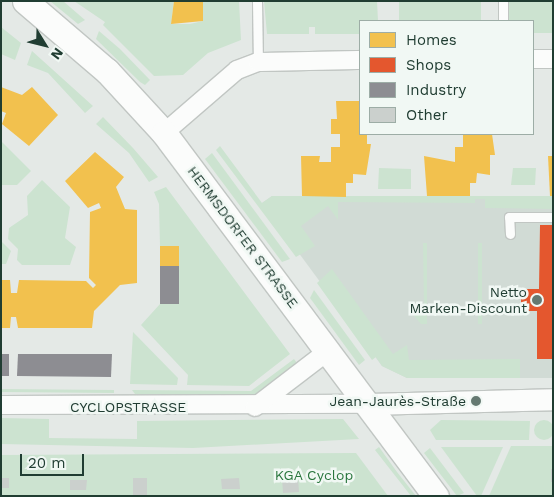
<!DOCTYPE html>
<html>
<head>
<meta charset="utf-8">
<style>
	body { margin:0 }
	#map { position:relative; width:554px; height:497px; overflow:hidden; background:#e4e9e6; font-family:"Work Sans",sans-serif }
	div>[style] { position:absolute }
	.built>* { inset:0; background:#d1dbd5 }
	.green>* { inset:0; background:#cce3d0 }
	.round { border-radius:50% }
	.homes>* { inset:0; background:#f2c14e }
	.shops>* { inset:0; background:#e4572e }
	.industry>* { inset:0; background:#8d8d92 }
	.building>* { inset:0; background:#cbd0cd }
	.roads { filter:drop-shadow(1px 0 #c1c6c3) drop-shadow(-1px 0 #c1c6c3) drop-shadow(0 1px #c1c6c3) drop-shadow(0 -1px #c1c6c3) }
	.service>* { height:9px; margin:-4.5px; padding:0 4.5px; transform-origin:4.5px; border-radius:4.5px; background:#fbfcfb }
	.minor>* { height:18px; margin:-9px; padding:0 9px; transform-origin:9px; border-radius:9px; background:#fbfcfb }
	.tertiary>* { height:21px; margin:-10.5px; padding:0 10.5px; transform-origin:10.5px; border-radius:10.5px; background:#fbfcfb }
	.secondary>* { height:25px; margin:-12.5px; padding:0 12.5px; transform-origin:12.5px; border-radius:12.5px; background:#fbfcfb }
	.dots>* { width:14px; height:14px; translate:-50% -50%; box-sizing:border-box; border:2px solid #f1f8f4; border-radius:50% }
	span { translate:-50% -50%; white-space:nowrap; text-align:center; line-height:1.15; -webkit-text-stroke:5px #f1f8f4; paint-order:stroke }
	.street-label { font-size:14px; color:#203d32 }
	.poi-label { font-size:14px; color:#203d32 }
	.right { translate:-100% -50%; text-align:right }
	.park-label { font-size:14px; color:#29763d }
	.frame { position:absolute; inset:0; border:2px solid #203d32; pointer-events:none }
	.legend { position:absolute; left:359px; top:20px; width:175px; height:115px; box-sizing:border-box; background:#f1f8f4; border:1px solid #9dada6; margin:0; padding:6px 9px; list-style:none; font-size:15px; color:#203d32 }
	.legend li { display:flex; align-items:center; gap:10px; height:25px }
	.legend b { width:25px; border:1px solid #9dada6 }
	.north { position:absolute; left:20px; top:20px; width:50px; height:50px; -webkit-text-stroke:4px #f1f8f4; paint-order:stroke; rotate:126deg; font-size:14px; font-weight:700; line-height:20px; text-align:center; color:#203d32 }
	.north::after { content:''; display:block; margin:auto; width:18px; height:22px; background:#203d32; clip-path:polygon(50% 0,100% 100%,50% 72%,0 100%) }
	.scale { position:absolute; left:20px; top:454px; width:64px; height:22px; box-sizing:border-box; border:2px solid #203d32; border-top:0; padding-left:6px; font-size:15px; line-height:18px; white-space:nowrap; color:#203d32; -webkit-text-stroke:4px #f1f8f4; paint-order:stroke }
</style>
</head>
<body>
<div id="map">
	<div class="built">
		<i style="clip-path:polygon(272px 196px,553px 196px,553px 378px,407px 378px,382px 366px,262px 203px)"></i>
	</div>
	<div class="green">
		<i style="clip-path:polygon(50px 1px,63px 1px,85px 20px,78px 24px)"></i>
		<i style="clip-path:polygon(74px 1px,174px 1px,171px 24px,190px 24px,203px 21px,203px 1px,239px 1px,241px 40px,208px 53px,183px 75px,154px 76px,103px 25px,105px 22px)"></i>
		<i style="clip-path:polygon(264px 1px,377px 1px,378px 21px,360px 21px,360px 34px,315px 34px,315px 27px,309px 27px,309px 34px,267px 34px)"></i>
		<i style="clip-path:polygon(399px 1px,481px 1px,481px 21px,399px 21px)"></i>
		<i style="clip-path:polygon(507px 1px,553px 1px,553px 33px,533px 33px,533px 21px,507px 21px)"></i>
		<i style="clip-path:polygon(1px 27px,21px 43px,15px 60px,1px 54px)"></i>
		<i style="clip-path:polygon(99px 31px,120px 49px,150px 80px,145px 85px,140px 82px,96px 39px)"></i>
		<i style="clip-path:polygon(32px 51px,93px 106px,85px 113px,48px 73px,27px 65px)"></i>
		<i style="clip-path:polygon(103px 117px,133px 148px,158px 177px,149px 182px,129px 153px,96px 124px)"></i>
		<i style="clip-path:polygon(1px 141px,31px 171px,17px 185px,1px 185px)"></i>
		<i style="clip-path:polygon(220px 146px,262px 203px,272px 196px,553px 196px,553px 209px,485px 208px,485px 199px,475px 199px,475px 203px,338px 202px,338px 220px,328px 206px,301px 226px,315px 246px,296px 257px,216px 150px)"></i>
		<i style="clip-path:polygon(212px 153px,290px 259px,282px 262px,205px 159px)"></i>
		<i style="clip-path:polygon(379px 168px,411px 169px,411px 189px,378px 189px)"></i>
		<i style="clip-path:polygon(513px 168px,536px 168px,535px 185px,511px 185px)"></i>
		<i style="clip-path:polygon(42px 180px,70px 207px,65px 238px,76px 247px,70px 265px,22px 265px,17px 260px,18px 249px,8px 239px,9px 228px,28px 215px,27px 196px)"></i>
		<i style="clip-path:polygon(166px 187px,290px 354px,249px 386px,187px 385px,188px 375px,141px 325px,160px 304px,179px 304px,179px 246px,160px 246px,159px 204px,154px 192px)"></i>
		<i style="clip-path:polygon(1px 241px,11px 251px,6px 264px,1px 264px)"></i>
		<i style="clip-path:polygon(423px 243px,427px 243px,427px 324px,421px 324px,408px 309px,424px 309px)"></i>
		<i style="clip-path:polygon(478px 243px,482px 243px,482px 324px,478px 324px)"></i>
		<i style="clip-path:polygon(332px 269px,393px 354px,407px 345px,409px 360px,520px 359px,520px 378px,407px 378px,382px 366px,376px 357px,372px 360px,317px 283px)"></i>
		<i style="clip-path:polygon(314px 290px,365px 360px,359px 365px,310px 298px)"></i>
		<i style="clip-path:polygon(133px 332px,178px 378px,177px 385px,130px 384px)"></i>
		<i style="clip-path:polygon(294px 359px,297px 363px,254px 395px,135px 394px,132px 390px,251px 391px)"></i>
		<i style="clip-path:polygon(1px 389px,114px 390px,114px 393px,1px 392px)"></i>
		<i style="clip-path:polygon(1px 418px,49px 419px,49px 438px,137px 439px,137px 421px,343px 419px,359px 439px,193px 448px,1px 444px)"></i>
		<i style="clip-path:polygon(441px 420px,530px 421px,529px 440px,436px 440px,430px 430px)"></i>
		<i class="round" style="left:534px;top:420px;width:20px;height:20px"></i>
		<i style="clip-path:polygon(511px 446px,553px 446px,553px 496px,489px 496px)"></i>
		<i style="clip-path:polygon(379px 447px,397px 472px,416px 496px,411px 496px,375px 450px)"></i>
		<i style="clip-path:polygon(441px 447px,503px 447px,481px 496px,477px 496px)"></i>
		<i style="clip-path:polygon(430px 448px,464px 493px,457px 496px,424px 453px)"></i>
		<i style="clip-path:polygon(356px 453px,388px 496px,1px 496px,1px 455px)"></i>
	</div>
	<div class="homes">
		<i style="clip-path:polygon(174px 1px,203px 1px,203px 21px,171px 24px)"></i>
		<i style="clip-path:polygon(1px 87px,22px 95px,32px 87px,58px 115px,29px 146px,2px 124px,6px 113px,1px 111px)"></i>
		<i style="clip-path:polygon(336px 101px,360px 101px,360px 134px,367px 134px,367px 144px,371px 144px,366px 175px,353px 174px,353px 183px,346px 183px,346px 197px,302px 196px,301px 156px,320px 156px,319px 162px,331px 162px,331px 147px,340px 147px,340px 134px,331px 134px,331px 119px,337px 119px)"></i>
		<i style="clip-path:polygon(463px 134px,492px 134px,495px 155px,490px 155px,490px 175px,477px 173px,476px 183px,470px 183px,470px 196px,427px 196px,424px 156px,455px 162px,455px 147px,463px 147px)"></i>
		<i style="clip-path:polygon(95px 152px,124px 177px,116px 187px,125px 209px,137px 210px,137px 283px,120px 285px,94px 311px,92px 328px,18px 328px,16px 317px,11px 317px,10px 328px,1px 328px,1px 280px,10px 280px,11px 293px,17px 293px,19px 280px,86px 281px,93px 288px,96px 285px,89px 278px,90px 212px,101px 208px,99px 203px,88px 208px,65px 181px)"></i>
		<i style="clip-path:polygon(548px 156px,553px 156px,553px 196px,550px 196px)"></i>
		<i style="clip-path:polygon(160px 246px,179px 246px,179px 266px,160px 266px)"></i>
	</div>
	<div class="shops">
		<i style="clip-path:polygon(540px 225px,553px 225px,553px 359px,537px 359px,537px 311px,521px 311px,521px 289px,539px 289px)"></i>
	</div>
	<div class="industry">
		<i style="clip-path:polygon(160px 266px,179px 266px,179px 304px,160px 304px)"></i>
		<i style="clip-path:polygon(1px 354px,9px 354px,9px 376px,1px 376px)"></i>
		<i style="clip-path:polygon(18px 354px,112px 354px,111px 377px,17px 376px)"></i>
	</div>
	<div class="building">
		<i style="clip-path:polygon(551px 469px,553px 469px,553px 482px,551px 482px)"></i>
		<i style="clip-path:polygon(298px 477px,299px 492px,283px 493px,282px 478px)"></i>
		<i style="clip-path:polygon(1px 478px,9px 478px,9px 488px,1px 488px)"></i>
		<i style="clip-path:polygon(133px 478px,147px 478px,147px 496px,133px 496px)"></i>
		<i style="clip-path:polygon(239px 478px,240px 489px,222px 489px,221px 479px)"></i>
		<i style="clip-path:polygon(70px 480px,87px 480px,86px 490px,70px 490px)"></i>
	</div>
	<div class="roads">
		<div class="service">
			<i style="left:257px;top:1px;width:61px;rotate:89.1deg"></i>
			<i style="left:503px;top:21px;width:20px;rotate:-90deg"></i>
			<i style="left:510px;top:234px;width:17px;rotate:-93deg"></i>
			<i style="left:509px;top:217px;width:44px"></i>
		</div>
		<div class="minor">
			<i style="left:533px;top:59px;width:20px"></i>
			<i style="left:164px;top:133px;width:96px;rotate:-40.8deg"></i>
			<i style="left:237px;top:70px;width:22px;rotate:-21deg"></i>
			<i style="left:258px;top:62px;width:102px;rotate:-1.1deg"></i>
			<i style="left:1px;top:405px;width:367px;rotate:-0.2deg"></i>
			<i style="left:255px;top:407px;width:92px;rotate:-37.5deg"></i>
		</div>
		<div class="tertiary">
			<i style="left:368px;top:404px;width:185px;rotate:-1.5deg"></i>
		</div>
		<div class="secondary">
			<i style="left:25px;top:1px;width:108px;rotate:40.5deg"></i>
			<i style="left:107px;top:71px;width:84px;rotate:47.4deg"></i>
			<i style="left:164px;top:133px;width:454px;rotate:53.2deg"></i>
		</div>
	</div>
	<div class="dots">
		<i style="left:537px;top:300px;background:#657971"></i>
		<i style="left:476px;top:401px;background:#657971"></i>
	</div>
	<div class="street-label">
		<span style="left:243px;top:237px;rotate:53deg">HERMSDORFER STRASSE</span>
		<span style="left:128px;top:407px">CYCLOPSTRASSE</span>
	</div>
	<div class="poi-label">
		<span class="right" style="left:527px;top:300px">Netto<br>Marken-Discount</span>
		<span class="right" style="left:466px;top:401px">Jean-Jaurès-Straße</span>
	</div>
	<div class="park-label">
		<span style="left:314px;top:475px">KGA Cyclop</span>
	</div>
	<div class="frame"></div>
	<ul class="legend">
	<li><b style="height:14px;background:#f2c14e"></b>Homes</li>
	<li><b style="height:14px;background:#e4572e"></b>Shops</li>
	<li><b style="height:14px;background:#8d8d92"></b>Industry</li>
	<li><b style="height:14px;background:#cbd0cd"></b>Other</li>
	</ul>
	<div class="north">N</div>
	<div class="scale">20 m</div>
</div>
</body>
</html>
